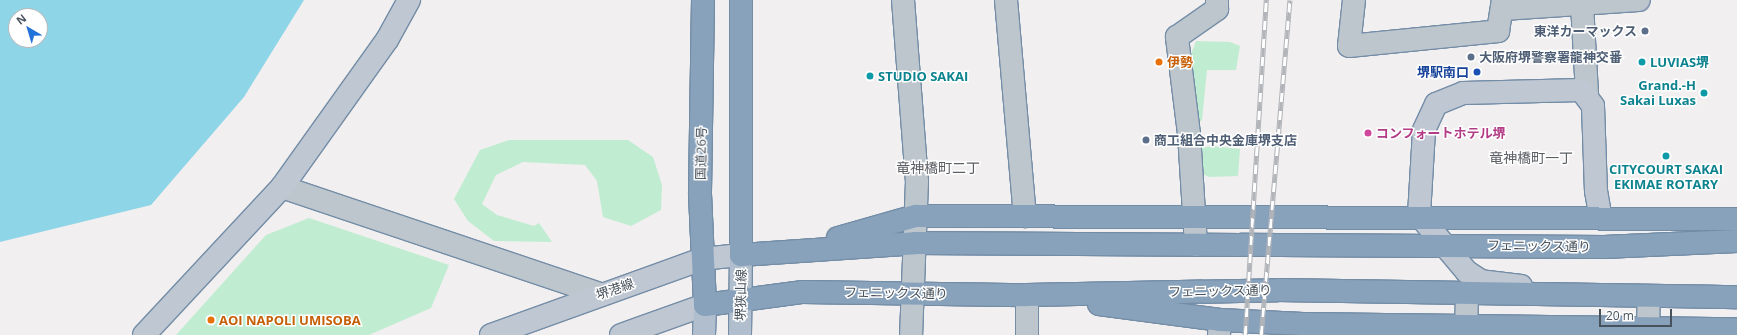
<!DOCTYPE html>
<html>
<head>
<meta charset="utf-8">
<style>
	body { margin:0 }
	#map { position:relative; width:1737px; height:335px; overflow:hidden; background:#f1efef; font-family:"Open Sans","Noto Sans JP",sans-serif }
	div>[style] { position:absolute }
	.green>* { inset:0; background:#c0edd1 }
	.water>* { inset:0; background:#8fd5e8 }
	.roads { filter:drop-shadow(1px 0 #748da7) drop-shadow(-1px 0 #748da7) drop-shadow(0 1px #748da7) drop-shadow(0 -1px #748da7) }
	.street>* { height:22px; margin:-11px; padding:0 11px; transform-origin:11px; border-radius:11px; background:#bec6cd }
	.secondary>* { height:22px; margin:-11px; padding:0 11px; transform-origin:11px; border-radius:11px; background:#bec7d2 }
	.primary>* { height:22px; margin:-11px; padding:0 11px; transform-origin:11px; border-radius:11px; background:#b0becd }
	.highway>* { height:22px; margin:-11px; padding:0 11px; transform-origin:11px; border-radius:11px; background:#89a2bb }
	.rail>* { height:4.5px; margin-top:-2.25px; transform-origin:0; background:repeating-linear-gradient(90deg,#fff 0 9px,#b1b4b9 0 18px); box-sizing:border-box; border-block:1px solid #b1b4b9 }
	.dots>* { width:11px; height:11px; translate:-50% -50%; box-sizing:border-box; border:2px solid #fff; border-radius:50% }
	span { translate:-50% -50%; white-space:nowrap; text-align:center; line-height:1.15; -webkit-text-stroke:3px #fff; paint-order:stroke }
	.service-label { font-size:13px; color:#4e5e75; font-weight:700 }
	.right { translate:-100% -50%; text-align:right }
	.left { translate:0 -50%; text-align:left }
	.food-label { font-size:13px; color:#c56008; font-weight:700 }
	.culture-label { font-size:13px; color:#0d838f; font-weight:700 }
	.transit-label { font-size:13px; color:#164399; font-weight:700 }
	.hotel-label { font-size:13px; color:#b23c85; font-weight:700 }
	.street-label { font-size:13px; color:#48525c }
	.neighbourhood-label { font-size:14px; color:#5c5f64 }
	.north { position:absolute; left:8px; top:8px; width:40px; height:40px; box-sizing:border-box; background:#fff; border:1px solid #b6babe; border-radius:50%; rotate:322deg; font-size:11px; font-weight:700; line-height:16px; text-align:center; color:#48525c }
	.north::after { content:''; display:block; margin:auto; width:14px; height:18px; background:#2272d9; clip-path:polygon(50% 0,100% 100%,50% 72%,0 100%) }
	.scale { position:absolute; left:1599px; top:309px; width:73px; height:18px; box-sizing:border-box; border:2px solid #48525c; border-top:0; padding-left:5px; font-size:12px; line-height:14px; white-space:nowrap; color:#48525c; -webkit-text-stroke:3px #fff; paint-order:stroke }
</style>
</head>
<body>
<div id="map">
	<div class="green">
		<i style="clip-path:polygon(1196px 41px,1230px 42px,1240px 46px,1236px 70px,1207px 70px,1202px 120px,1197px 124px,1185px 70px)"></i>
		<i style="clip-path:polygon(509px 140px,628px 140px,653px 157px,662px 185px,661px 210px,631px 226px,603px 217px,597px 181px,585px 165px,523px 162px,496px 175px,482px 204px,497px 215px,534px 226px,539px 223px,552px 242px,494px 241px,468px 221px,454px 199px,480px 150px)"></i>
		<i style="clip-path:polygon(1213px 146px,1240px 149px,1238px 176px,1209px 177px,1201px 173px,1199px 148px)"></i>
		<i style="clip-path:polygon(309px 218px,449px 265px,431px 308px,369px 335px,176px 335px,266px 235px)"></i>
	</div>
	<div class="water">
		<i style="clip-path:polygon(evenodd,0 0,304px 0,244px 97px,151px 205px,0 242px,0 0,16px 16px,40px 16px,40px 40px,16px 40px,16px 16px)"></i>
	</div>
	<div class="roads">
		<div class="street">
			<i style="left:903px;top:0;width:182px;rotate:85.6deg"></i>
			<i style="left:917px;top:181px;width:154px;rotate:92.2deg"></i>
			<i style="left:1006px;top:0;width:217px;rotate:85deg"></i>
			<i style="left:1354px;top:0;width:46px;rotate:96.2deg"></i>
			<i style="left:1349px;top:46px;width:150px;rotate:-5.7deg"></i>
			<i style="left:1498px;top:31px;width:31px;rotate:-81deg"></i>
			<i style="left:1582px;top:4px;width:90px;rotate:86.8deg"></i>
			<i style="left:1503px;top:9px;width:136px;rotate:-3.8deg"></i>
			<i style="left:282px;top:187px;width:336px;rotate:18.6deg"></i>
			<i style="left:1196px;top:245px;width:111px;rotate:-93.6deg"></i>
			<i style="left:1189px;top:134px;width:98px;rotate:-97.1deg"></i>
			<i style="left:1177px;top:37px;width:49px;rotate:-35deg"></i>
			<i style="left:1217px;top:9px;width:9px;rotate:-90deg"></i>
			<i style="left:1027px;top:335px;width:40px;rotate:-90deg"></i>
			<i style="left:1219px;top:335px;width:15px;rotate:-86deg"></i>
			<i style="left:1466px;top:335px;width:41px;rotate:-88.6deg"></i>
			<i style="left:1648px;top:335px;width:39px;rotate:-89deg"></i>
		</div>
		<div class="secondary">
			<i style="left:1521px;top:286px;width:40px;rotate:-172.9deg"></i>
			<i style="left:1481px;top:281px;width:17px;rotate:-147deg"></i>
			<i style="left:1467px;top:272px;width:75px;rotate:-130.1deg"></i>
			<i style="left:1419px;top:215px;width:85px;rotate:-86.6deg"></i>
			<i style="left:1424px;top:130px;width:29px;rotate:-65deg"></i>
			<i style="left:1436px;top:104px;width:29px;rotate:-22deg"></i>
			<i style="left:1463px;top:93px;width:118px;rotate:-1.5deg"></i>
			<i style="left:1581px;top:90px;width:20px;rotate:53deg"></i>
			<i style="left:1593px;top:106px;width:85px;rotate:88deg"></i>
			<i style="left:1596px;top:191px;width:28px;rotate:80deg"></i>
			<i style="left:144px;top:335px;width:202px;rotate:-47deg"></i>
			<i style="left:282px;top:187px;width:181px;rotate:-54.5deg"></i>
			<i style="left:387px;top:40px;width:46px;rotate:-61.2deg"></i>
			<i style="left:491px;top:335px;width:224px;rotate:-19.8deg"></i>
			<i style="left:702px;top:259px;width:39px;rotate:-6deg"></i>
			<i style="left:621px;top:335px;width:89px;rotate:-19.7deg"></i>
		</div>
		<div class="primary">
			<i style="left:704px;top:335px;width:30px;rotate:-88deg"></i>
			<i style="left:740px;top:335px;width:80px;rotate:-89.3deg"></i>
		</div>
		<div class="highway">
			<i style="left:703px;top:0;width:194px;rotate:90.9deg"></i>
			<i style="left:700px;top:194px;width:111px;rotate:87.4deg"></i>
			<i style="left:705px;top:305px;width:99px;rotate:-7.6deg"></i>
			<i style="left:803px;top:292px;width:224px;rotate:0.8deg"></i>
			<i style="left:1027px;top:295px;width:251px;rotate:-1.1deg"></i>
			<i style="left:1278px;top:290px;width:459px;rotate:0.9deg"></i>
			<i style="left:741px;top:0;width:255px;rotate:90deg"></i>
			<i style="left:741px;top:255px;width:174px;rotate:-3.9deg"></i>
			<i style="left:915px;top:243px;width:689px;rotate:0.33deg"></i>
			<i style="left:1604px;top:247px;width:133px;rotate:-2.6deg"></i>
			<i style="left:838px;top:238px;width:81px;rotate:-15.8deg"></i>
			<i style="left:916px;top:216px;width:821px;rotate:0.21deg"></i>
			<i style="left:1099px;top:304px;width:122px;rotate:7.5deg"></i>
			<i style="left:1220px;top:320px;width:83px;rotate:2.8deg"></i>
			<i style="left:1303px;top:324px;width:434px;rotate:0.7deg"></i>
		</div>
	</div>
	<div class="rail">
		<i style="left:1245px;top:335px;width:336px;rotate:-86.4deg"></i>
		<i style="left:1261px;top:335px;width:336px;rotate:-85.1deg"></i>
	</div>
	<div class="dots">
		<i style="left:1645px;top:31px;background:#5c6f8a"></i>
		<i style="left:1471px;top:57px;background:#5c6f8a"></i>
		<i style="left:1159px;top:62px;background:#e8710a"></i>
		<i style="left:1642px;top:62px;background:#0f9aa8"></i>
		<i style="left:1477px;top:72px;background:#1a4fb4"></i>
		<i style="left:870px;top:76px;background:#0f9aa8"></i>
		<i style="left:1704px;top:93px;background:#0f9aa8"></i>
		<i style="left:1368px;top:133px;background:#d1479c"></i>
		<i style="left:1146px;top:140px;background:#5c6f8a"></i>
		<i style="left:1666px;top:156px;background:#0f9aa8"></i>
		<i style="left:211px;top:320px;background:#e8710a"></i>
	</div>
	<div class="service-label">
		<span class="right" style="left:1637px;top:31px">東洋カーマックス</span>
		<span class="left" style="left:1479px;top:57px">大阪府堺警察署龍神交番</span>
		<span class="left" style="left:1154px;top:140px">商工組合中央金庫堺支店</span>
	</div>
	<div class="food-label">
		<span class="left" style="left:1167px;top:62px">伊勢</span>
		<span class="left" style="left:219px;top:320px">AOI NAPOLI UMISOBA</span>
	</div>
	<div class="culture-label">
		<span class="left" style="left:1650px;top:62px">LUVIAS堺</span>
		<span class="left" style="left:878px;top:76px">STUDIO SAKAI</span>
		<span class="right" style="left:1696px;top:93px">Grand.-H<br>Sakai Luxas</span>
		<span style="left:1666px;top:177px">CITYCOURT SAKAI<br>EKIMAE ROTARY</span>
	</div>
	<div class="transit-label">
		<span class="right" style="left:1469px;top:72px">堺駅南口</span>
	</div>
	<div class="hotel-label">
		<span class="left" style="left:1376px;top:133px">コンフォートホテル堺</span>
	</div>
	<div class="street-label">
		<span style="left:701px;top:153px;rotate:-89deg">国道26号</span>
		<span style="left:1539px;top:246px;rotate:1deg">フェニックス通り</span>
		<span style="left:615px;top:289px;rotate:-19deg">堺港線</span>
		<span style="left:1220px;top:291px;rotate:-1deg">フェニックス通り</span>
		<span style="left:896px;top:293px;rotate:1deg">フェニックス通り</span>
		<span style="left:741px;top:295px;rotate:-89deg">堺狭山線</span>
	</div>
	<div class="neighbourhood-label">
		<span style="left:1531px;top:158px">竜神橋町一丁</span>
		<span style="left:938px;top:168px">竜神橋町二丁</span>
	</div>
	<div class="north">N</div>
	<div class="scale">20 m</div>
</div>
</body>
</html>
